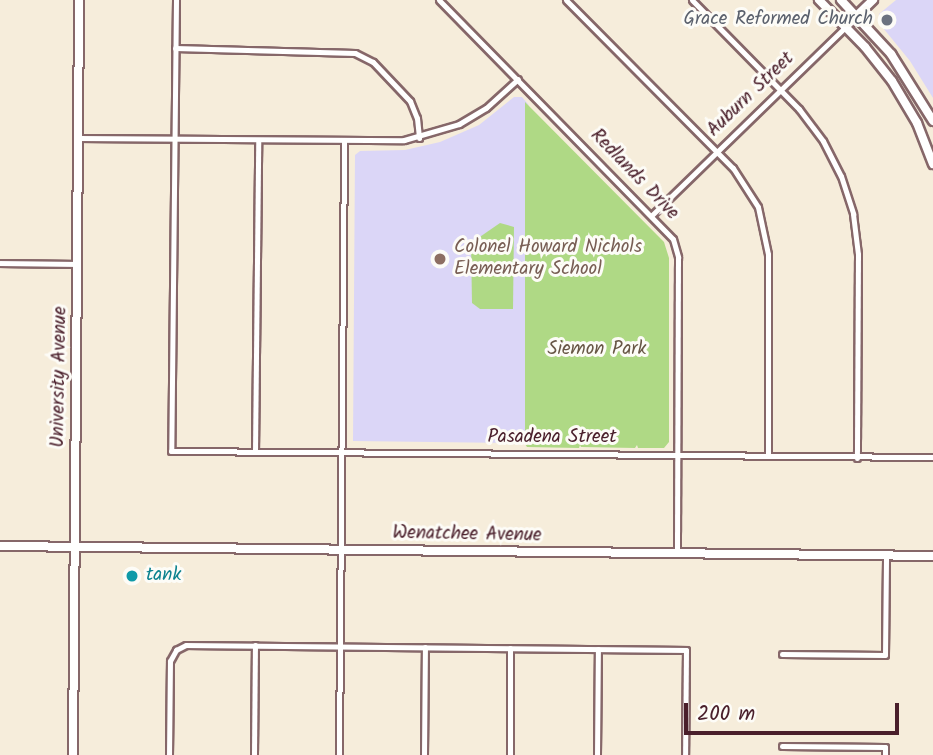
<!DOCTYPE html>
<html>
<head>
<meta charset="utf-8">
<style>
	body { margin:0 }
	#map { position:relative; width:933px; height:755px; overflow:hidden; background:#f6eddb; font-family:Kalam,sans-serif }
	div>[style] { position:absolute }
	.built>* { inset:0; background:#dbd6f7 }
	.green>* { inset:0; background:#afd985 }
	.roads { filter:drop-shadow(2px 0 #866769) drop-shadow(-2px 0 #866769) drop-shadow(0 2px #866769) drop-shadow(0 -2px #866769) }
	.street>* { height:5px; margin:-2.5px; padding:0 2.5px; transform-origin:2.5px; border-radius:2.5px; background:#fff }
	.secondary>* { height:8px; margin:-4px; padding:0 4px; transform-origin:4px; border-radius:4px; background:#fff }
	.dots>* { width:19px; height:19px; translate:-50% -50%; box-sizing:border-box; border:4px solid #fdfcf7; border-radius:50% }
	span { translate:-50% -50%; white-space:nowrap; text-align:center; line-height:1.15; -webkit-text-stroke:6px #fdfcf7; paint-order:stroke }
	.worship-label { font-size:19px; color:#5b616d }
	.right { translate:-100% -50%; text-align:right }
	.street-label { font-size:19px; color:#4a1f2b }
	.education-label { font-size:19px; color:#785e54 }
	.left { translate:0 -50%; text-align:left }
	.park-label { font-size:19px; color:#685746 }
	.culture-label { font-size:19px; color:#0d838f }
	.scale { position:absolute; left:684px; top:703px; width:215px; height:32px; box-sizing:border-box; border:4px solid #4a1f2b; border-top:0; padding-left:9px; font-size:21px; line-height:24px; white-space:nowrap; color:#4a1f2b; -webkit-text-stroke:5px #fdfcf7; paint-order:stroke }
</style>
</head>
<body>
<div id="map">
	<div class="built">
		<i style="clip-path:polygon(896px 0,933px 0,933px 98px,910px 61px,879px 23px,879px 14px)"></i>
		<i style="clip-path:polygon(514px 97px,522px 97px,528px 104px,661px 445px,353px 441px,355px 155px,360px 151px,405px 150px,440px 142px,479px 125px)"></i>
	</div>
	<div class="green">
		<i style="clip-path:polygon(525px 102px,664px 242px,669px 258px,669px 442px,664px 448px,638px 448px,637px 445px,635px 448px,581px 447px,580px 445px,579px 448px,527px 447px,525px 444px)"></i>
		<i style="clip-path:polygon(500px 223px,514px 227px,513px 309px,480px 309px,472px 303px,471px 243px)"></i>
	</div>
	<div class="roads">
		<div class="street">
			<i style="left:176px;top:0;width:451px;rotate:90.6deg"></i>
			<i style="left:171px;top:451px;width:762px;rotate:0.45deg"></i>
			<i style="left:439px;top:0;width:334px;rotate:45.6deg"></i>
			<i style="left:673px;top:239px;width:19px;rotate:74deg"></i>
			<i style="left:678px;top:257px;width:296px;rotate:90.2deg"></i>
			<i style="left:566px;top:0;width:237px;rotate:45.2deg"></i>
			<i style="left:733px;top:168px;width:46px;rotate:57.3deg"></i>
			<i style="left:758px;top:207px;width:48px;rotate:78deg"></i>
			<i style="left:768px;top:254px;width:202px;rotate:90deg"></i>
			<i style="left:692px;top:0;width:153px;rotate:45.5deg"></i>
			<i style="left:799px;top:109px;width:40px;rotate:53deg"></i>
			<i style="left:823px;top:141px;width:39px;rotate:63deg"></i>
			<i style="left:841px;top:176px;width:40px;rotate:72deg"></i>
			<i style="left:853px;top:214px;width:40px;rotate:82.9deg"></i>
			<i style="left:858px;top:254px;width:204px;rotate:90.3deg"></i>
			<i style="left:175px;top:48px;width:180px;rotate:1.6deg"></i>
			<i style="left:355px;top:53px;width:20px;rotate:27deg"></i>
			<i style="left:373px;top:62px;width:54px;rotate:46.5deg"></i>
			<i style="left:410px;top:101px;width:18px;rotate:68deg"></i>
			<i style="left:417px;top:118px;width:20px;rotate:84deg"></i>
			<i style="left:78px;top:138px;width:326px;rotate:0.4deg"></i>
			<i style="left:404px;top:140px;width:57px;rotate:-16.2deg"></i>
			<i style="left:459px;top:124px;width:31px;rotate:-31deg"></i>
			<i style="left:486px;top:108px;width:43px;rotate:-42.2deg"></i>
			<i style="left:652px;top:215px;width:269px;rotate:-44.2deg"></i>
			<i style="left:0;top:263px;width:77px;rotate:0.7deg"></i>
			<i style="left:255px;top:452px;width:312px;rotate:-89.4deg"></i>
			<i style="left:782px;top:654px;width:103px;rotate:0.6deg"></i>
			<i style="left:885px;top:655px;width:100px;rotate:-89.4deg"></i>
			<i style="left:782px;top:746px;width:103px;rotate:0.6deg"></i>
			<i style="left:885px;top:747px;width:8px;rotate:90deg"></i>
			<i style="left:169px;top:755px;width:94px;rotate:-89.4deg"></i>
			<i style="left:170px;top:661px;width:13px;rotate:-61deg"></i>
			<i style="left:176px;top:650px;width:11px;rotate:-27deg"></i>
			<i style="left:186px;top:645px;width:500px;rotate:0.57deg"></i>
			<i style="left:686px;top:650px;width:105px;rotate:90.5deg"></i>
			<i style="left:254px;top:755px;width:110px;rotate:-89.5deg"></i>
			<i style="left:339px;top:755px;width:614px;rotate:-89.53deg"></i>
			<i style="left:424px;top:755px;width:108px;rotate:-89.5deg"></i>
			<i style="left:510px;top:755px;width:107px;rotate:-90deg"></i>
			<i style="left:597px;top:755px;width:106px;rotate:-89.5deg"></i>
		</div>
		<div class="secondary">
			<i style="left:819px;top:0;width:66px;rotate:45.6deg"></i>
			<i style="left:865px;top:47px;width:43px;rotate:51.5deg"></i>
			<i style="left:892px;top:81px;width:49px;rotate:59.2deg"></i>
			<i style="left:917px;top:123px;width:44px;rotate:68.7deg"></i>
			<i style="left:841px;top:0;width:74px;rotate:47.2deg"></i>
			<i style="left:891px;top:54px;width:79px;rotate:57.9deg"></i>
			<i style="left:845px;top:27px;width:39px;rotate:-44deg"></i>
			<i style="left:0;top:546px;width:933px;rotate:0.61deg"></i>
			<i style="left:73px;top:755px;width:755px;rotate:-89.54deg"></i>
		</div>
	</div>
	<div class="dots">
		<i style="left:887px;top:20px;background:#6b7280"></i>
		<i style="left:440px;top:259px;background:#8d6e63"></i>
		<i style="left:132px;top:576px;background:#0f9aa8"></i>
	</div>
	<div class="worship-label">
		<span class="right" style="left:873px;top:20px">Grace Reformed Church</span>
	</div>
	<div class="street-label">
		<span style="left:751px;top:95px;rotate:-44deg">Auburn Street</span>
		<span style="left:634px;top:175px;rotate:46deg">Redlands Drive</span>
		<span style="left:60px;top:377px;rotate:-89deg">University Avenue</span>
		<span style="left:552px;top:438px">Pasadena Street</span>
		<span style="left:467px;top:535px;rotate:1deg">Wenatchee Avenue</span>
	</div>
	<div class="education-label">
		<span class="left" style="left:454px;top:259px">Colonel Howard Nichols<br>Elementary School</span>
	</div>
	<div class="park-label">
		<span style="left:597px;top:350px">Siemon Park</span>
	</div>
	<div class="culture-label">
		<span class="left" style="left:146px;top:576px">tank</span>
	</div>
	<div class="scale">200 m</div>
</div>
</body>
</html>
